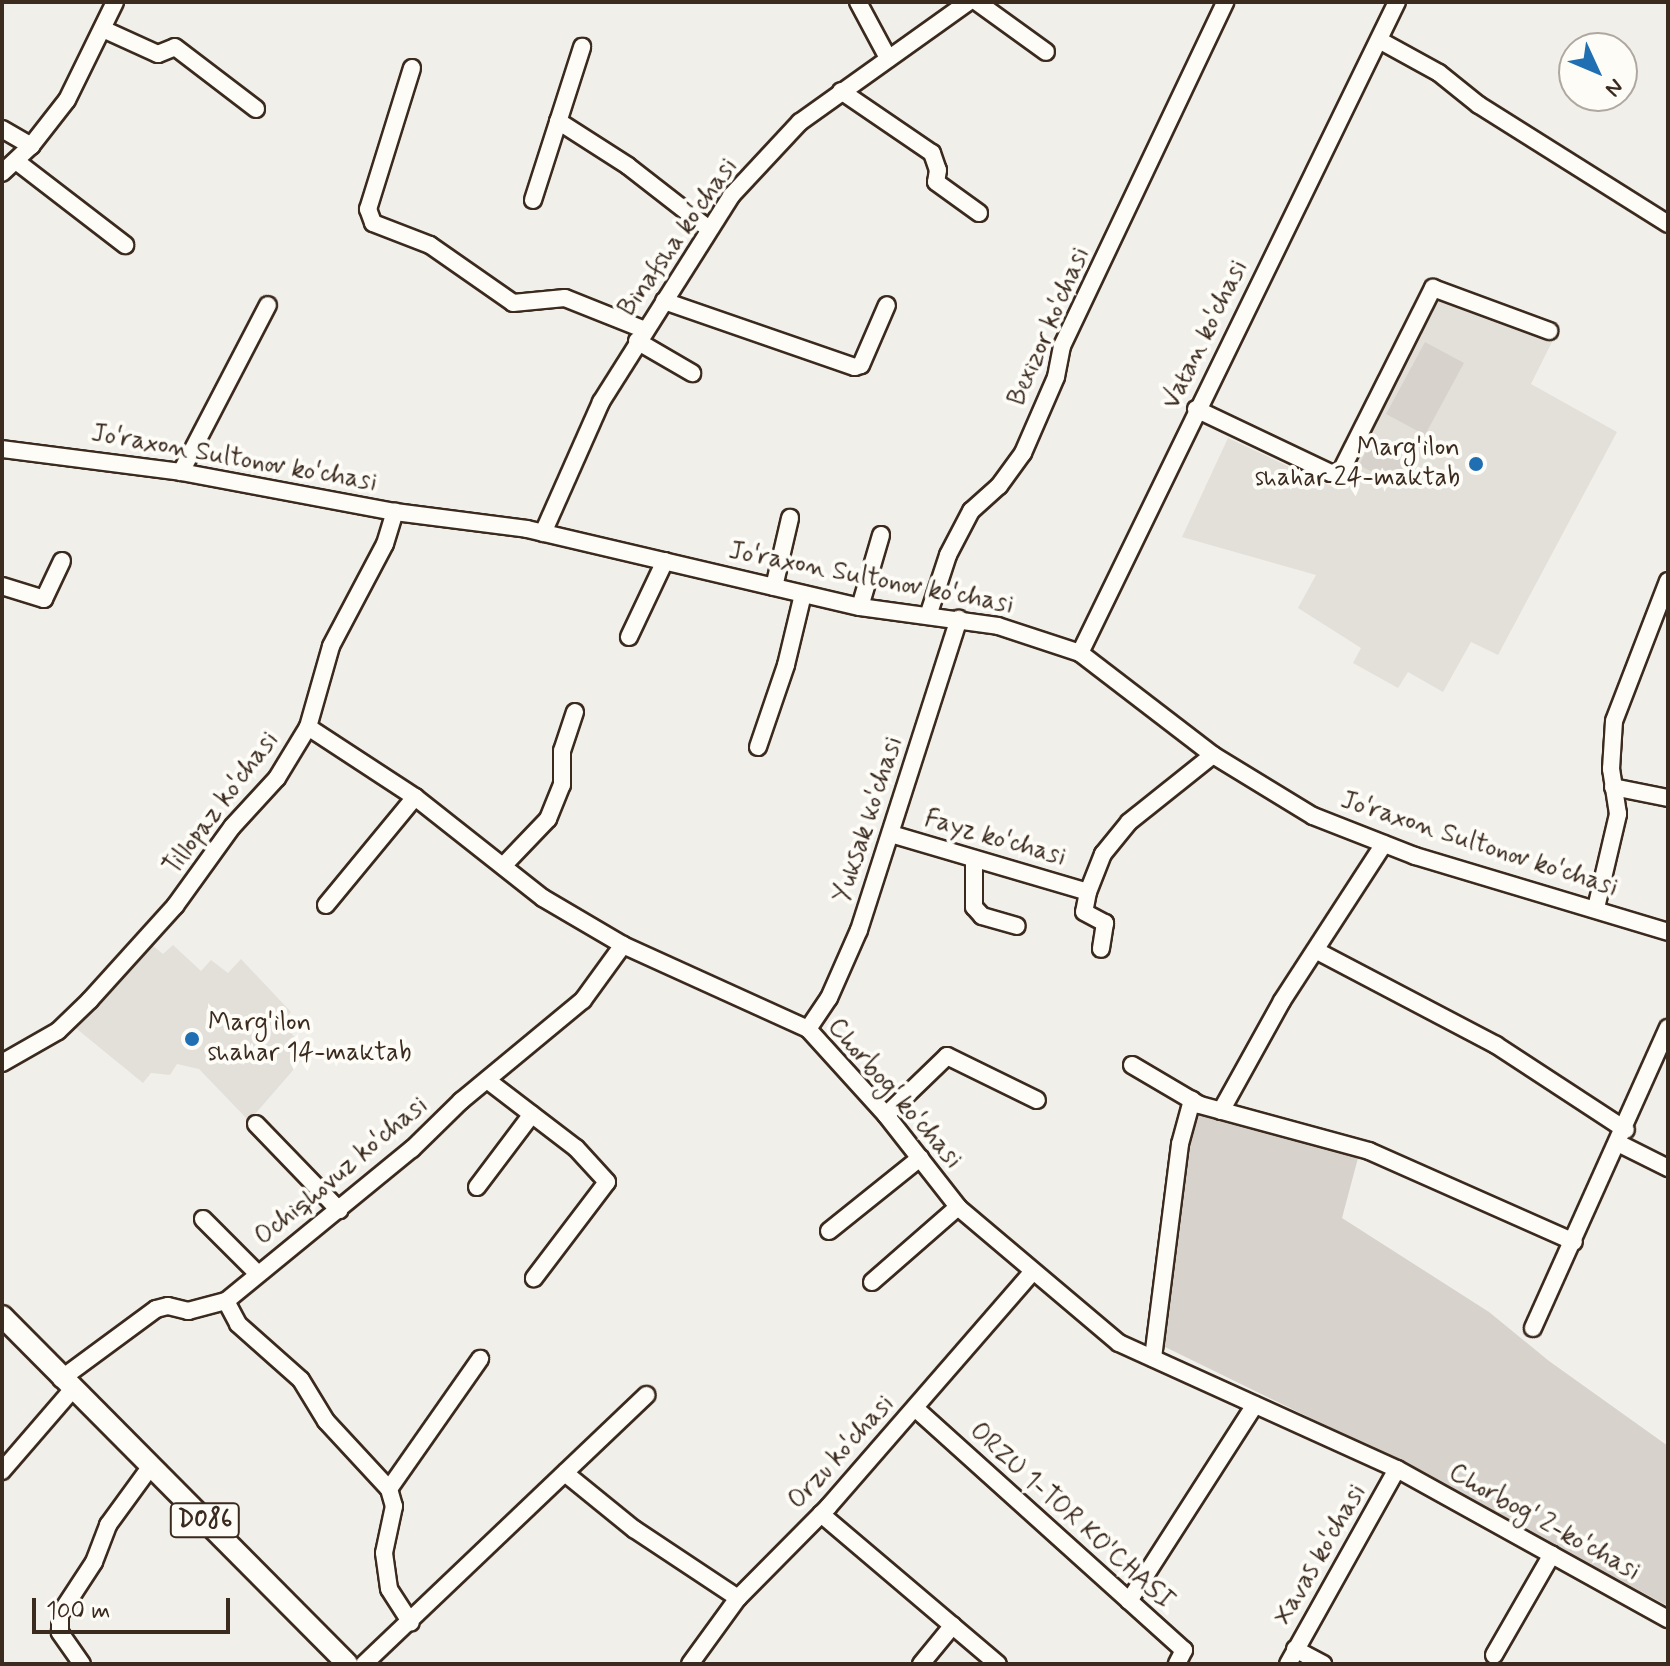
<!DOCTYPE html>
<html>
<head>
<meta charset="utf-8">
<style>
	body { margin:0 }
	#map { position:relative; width:1670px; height:1666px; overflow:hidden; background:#f1efea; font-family:Mynerve,sans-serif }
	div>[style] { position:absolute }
	.built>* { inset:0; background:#e3e0da }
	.green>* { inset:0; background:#d7d2cc }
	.roads { filter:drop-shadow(2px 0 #3b2a1e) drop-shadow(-2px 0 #3b2a1e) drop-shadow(0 2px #3b2a1e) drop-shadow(0 -2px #3b2a1e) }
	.minor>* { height:16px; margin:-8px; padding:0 8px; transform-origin:8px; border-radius:8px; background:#fdfcf7 }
	.major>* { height:20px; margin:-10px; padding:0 10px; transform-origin:10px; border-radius:10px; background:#fdfcf7 }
	.dots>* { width:22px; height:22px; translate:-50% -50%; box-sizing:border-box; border:4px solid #fdfcf7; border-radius:50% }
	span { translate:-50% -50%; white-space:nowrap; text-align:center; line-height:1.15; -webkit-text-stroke:8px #fdfcf7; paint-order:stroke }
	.shield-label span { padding:2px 6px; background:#fdfcf7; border:2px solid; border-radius:6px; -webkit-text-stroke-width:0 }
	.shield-label { font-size:24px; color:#3b2a1e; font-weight:700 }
	.street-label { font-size:26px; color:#3b2a1e }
	.poi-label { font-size:26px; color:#3b2a1e }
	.right { translate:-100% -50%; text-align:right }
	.left { translate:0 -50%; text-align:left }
	.frame { position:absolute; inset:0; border:4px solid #3b2a1e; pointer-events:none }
	.north { position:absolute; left:1558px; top:32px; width:80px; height:80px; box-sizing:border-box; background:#fdfcf7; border:2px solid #afa8a0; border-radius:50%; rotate:134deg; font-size:22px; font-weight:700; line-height:32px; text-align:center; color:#3b2a1e }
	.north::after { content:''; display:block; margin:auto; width:28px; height:36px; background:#1f6fb2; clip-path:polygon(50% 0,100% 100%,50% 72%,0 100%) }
	.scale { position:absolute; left:32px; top:1598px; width:198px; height:36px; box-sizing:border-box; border:4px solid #3b2a1e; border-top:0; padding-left:10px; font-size:24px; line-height:28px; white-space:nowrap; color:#3b2a1e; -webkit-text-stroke:6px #fdfcf7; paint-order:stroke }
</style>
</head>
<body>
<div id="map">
	<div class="built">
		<i style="clip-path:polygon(1440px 288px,1552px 342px,1531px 384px,1617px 432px,1498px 655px,1471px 642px,1443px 692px,1408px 672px,1398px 688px,1353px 663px,1361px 648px,1298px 608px,1316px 575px,1182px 537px,1228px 438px,1339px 490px)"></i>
		<i style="clip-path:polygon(146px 940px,163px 954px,173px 945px,201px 971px,211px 960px,228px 973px,241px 959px,291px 1012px,282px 1022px,308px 1053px,249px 1121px,199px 1069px,177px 1064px,170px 1075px,151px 1073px,143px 1083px,72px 1025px)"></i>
	</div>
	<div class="green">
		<i style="clip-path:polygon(1425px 342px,1464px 363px,1425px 435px,1386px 414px)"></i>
		<i style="clip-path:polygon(1370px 443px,1407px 463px,1396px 485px,1359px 465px)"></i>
		<i style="clip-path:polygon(1193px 1108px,1358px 1158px,1342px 1218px,1489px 1312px,1549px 1361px,1668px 1446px,1668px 1606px,1378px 1451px,1159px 1344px)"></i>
	</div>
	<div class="roads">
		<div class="minor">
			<i style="left:858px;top:2px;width:64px;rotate:61.8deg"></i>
			<i style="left:977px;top:2px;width:85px;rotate:35.9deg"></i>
			<i style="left:105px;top:30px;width:58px;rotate:24.4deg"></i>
			<i style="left:158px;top:54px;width:18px;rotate:-22deg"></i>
			<i style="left:175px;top:47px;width:102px;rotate:37.4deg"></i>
			<i style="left:1379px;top:40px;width:68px;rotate:28.8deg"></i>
			<i style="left:1439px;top:73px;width:51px;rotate:38.7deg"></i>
			<i style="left:1479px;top:105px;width:223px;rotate:32.2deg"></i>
			<i style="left:412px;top:68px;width:148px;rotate:107.3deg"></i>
			<i style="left:368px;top:209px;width:15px;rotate:70deg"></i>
			<i style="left:373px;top:223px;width:61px;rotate:21.1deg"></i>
			<i style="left:430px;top:245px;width:101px;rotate:34.9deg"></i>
			<i style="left:513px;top:303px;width:52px;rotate:-5.5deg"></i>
			<i style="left:565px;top:298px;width:86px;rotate:21.8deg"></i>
			<i style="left:841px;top:91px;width:110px;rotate:34.3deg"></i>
			<i style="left:932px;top:153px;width:18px;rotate:71deg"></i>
			<i style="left:938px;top:170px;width:12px;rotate:99deg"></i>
			<i style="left:936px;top:182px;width:53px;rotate:35.8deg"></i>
			<i style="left:558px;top:121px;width:83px;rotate:32.7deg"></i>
			<i style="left:628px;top:166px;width:103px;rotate:37.9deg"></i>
			<i style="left:2px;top:129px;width:34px;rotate:30deg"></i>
			<i style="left:16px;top:161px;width:138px;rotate:37.6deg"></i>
			<i style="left:2px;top:173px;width:40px;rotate:-43deg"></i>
			<i style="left:31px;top:146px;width:58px;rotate:-52deg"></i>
			<i style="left:67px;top:100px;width:109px;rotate:-63.9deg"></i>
			<i style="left:533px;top:200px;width:161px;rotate:-72.2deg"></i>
			<i style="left:664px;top:301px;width:202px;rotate:19.1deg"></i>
			<i style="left:855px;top:367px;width:6px;rotate:-18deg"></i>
			<i style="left:861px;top:365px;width:65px;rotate:-66.6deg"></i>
			<i style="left:637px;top:341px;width:64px;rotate:30.2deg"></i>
			<i style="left:1196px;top:409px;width:149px;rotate:25.4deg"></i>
			<i style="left:1331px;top:473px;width:10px;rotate:-11deg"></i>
			<i style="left:1341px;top:471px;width:205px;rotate:-63.3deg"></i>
			<i style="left:1433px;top:288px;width:124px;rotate:20.3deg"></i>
			<i style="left:2px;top:449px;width:180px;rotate:7.3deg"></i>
			<i style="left:181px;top:472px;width:218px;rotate:10.6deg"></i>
			<i style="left:395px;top:512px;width:133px;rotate:7.3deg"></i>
			<i style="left:527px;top:529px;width:342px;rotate:13.2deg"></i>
			<i style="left:860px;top:607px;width:139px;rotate:7.8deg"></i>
			<i style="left:998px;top:626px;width:86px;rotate:18.2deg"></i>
			<i style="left:1080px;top:653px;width:168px;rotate:37.5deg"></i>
			<i style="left:1213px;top:755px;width:117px;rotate:31.4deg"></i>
			<i style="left:1313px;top:816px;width:110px;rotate:21.4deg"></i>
			<i style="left:1415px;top:856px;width:264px;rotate:16.7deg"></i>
			<i style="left:181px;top:472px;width:188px;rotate:-62.5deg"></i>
			<i style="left:543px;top:533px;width:143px;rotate:-66.1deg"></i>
			<i style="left:601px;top:402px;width:244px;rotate:-57.7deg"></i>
			<i style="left:731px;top:196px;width:101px;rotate:-47deg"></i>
			<i style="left:800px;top:122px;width:206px;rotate:-35.5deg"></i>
			<i style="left:2px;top:586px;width:44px;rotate:17.2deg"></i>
			<i style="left:44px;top:599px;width:42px;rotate:-64.7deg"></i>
			<i style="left:774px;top:587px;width:71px;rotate:-76.9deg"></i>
			<i style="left:860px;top:607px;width:75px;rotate:-73.7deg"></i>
			<i style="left:928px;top:616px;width:64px;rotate:-71.8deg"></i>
			<i style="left:948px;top:555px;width:50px;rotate:-62.4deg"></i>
			<i style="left:971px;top:511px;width:38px;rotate:-42deg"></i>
			<i style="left:999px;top:486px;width:41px;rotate:-54deg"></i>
			<i style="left:1023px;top:453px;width:83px;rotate:-66.5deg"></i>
			<i style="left:1056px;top:377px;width:32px;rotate:-79deg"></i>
			<i style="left:1062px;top:346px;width:381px;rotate:-64.6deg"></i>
			<i style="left:629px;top:637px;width:84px;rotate:-64.7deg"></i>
			<i style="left:1080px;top:653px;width:724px;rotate:-64.04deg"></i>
			<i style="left:308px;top:727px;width:128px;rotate:33.2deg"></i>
			<i style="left:415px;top:797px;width:163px;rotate:38.3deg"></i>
			<i style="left:543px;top:898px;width:93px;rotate:30.4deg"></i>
			<i style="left:623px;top:945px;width:203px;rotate:24.4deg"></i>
			<i style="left:808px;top:1029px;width:116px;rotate:47.8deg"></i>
			<i style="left:886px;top:1115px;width:118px;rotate:51.9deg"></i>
			<i style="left:959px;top:1208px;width:209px;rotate:40.2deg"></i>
			<i style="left:1119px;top:1343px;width:305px;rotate:24.4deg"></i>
			<i style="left:1397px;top:1469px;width:310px;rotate:29deg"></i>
			<i style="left:758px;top:747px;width:87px;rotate:-71.1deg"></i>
			<i style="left:786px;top:665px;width:73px;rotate:-76.5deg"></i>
			<i style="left:1613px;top:787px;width:56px;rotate:11.3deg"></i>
			<i style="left:891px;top:834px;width:205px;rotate:16.4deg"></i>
			<i style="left:1088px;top:892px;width:41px;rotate:-68.5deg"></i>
			<i style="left:1103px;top:854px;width:41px;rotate:-50.9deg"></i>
			<i style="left:1129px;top:822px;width:107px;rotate:-38.6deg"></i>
			<i style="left:974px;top:859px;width:48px;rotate:90deg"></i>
			<i style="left:974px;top:907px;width:12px;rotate:48deg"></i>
			<i style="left:982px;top:916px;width:36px;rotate:16deg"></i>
			<i style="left:503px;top:866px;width:65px;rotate:-46.2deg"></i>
			<i style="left:548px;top:819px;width:37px;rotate:-68deg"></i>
			<i style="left:562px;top:785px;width:34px;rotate:-90deg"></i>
			<i style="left:562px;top:751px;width:41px;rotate:-71.6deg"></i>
			<i style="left:1088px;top:892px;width:20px;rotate:101deg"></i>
			<i style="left:1084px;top:912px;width:24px;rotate:28deg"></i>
			<i style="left:1105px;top:923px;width:26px;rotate:99deg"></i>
			<i style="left:326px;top:905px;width:140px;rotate:-50.5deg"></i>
			<i style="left:1596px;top:908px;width:97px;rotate:-76.8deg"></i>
			<i style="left:1618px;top:814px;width:46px;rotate:-98.8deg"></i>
			<i style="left:1611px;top:769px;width:48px;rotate:-86.4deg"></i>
			<i style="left:1614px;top:721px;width:150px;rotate:-68.9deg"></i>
			<i style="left:1317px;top:951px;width:202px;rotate:27.7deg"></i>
			<i style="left:1496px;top:1045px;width:155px;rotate:33.2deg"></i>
			<i style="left:808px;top:1029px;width:37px;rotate:-56deg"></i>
			<i style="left:829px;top:998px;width:74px;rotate:-66.2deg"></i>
			<i style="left:859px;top:930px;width:327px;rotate:-72.2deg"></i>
			<i style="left:2px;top:1063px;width:64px;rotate:-29.7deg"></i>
			<i style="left:58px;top:1031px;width:45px;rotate:-44.1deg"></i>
			<i style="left:90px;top:1000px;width:127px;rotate:-47.9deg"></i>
			<i style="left:175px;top:906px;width:97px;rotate:-54.2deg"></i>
			<i style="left:232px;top:827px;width:67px;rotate:-47.4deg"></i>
			<i style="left:277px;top:778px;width:60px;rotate:-58.7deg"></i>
			<i style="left:308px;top:727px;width:84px;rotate:-74.1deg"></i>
			<i style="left:331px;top:646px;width:115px;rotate:-62.1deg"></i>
			<i style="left:385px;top:544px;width:34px;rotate:-73deg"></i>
			<i style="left:1132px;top:1065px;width:79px;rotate:30.5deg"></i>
			<i style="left:1200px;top:1105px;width:175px;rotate:15.2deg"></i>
			<i style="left:1369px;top:1151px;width:224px;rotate:23.9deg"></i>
			<i style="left:487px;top:1080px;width:112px;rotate:37.4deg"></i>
			<i style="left:576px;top:1148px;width:46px;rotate:47.6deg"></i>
			<i style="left:607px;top:1182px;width:121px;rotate:127.2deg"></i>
			<i style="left:1221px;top:1111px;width:126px;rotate:-61deg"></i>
			<i style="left:1282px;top:1001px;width:187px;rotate:-57deg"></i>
			<i style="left:886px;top:1115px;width:85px;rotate:-44deg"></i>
			<i style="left:947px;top:1056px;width:100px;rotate:26.1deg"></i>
			<i style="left:256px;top:1124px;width:120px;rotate:46deg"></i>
			<i style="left:1620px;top:1144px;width:54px;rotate:26.6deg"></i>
			<i style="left:477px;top:1187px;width:91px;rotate:-53deg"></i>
			<i style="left:203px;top:1219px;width:78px;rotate:45deg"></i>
			<i style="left:829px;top:1231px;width:117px;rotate:-38.7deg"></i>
			<i style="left:872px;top:1282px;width:114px;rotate:-41.1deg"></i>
			<i style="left:226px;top:1301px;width:26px;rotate:62deg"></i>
			<i style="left:238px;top:1324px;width:84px;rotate:41.6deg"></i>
			<i style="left:301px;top:1380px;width:48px;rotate:58.6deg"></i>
			<i style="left:326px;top:1421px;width:93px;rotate:47.2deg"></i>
			<i style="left:389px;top:1489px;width:18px;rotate:74deg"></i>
			<i style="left:394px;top:1506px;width:48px;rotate:102deg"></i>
			<i style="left:384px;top:1553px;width:36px;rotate:82deg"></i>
			<i style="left:389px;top:1589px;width:40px;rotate:57.1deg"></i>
			<i style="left:1533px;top:1328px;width:329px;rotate:-65.8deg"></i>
			<i style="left:1153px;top:1358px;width:216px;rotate:-82.8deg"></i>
			<i style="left:1180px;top:1144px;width:46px;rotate:-74.7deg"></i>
			<i style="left:61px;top:1379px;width:118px;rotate:-36.4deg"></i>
			<i style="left:156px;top:1309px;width:12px;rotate:-14deg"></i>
			<i style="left:168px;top:1306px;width:21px;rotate:14deg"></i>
			<i style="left:188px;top:1311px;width:39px;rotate:-15deg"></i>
			<i style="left:226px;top:1301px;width:240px;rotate:-39.3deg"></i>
			<i style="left:412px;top:1149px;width:69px;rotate:-44.4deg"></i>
			<i style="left:461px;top:1101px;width:158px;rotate:-39.6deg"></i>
			<i style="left:583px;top:1000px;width:68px;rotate:-54deg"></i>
			<i style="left:915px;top:1408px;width:362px;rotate:42deg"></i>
			<i style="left:1184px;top:1650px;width:16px;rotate:117deg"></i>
			<i style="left:2px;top:1471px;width:107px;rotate:-49.2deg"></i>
			<i style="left:565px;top:1473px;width:89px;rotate:39.1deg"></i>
			<i style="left:634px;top:1529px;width:125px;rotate:33.6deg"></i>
			<i style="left:389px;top:1489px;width:159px;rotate:-55deg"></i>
			<i style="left:821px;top:1514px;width:232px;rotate:40.3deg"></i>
			<i style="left:1129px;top:1601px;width:233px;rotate:-57.3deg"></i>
			<i style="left:1295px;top:1649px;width:32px;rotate:28deg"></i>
			<i style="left:1494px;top:1655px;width:116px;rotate:-60.1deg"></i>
			<i style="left:82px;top:1664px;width:39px;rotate:-125deg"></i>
			<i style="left:60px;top:1632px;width:18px;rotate:-90deg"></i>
			<i style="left:60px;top:1614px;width:62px;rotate:-56.8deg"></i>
			<i style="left:94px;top:1562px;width:40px;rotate:-69deg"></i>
			<i style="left:108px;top:1525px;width:73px;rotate:-53.9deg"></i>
			<i style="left:364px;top:1664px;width:390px;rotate:-43.6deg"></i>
			<i style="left:690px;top:1664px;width:82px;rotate:-54deg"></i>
			<i style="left:738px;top:1598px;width:129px;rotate:-45.3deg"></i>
			<i style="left:829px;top:1506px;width:308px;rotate:-49deg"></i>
			<i style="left:921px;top:1664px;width:50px;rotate:-50.6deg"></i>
			<i style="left:1288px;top:1664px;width:223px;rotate:-60.8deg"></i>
		</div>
		<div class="major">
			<i style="left:2px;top:1316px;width:490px;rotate:45.2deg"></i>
		</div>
	</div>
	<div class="dots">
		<i style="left:1476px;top:464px;background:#1f6fb2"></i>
		<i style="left:192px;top:1039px;background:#1f6fb2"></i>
	</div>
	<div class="shield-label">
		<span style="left:205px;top:1520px">D086</span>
	</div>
	<div class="street-label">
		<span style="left:679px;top:238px;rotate:-55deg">Binafsha koʻchasi</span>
		<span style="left:1050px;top:327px;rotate:-67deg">Bexizor koʻchasi</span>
		<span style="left:1206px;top:335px;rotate:-64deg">Vatan koʻchasi</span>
		<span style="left:234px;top:459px;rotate:10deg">Joʻraxon Sultonov koʻchasi</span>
		<span style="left:871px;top:579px;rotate:11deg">Joʻraxon Sultonov koʻchasi</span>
		<span style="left:222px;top:804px;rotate:-53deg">Tillopaz koʻchasi</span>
		<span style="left:869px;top:820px;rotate:-72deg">Yuksak koʻchasi</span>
		<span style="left:995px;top:839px;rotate:16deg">Fayz koʻchasi</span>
		<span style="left:1479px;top:845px;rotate:18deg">Joʻraxon Sultonov koʻchasi</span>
		<span style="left:894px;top:1094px;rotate:49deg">Chorbogʻ koʻchasi</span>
		<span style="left:342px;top:1172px;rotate:-40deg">Ochiqhovuz koʻchasi</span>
		<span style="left:842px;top:1453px;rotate:-48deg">Orzu koʻchasi</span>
		<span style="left:1071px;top:1517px;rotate:42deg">ORZU 1-TOR KO'CHASI</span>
		<span style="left:1544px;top:1523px;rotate:29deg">Chorbogʻ 2-koʻchasi</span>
		<span style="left:1321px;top:1555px;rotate:-60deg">Xavas koʻchasi</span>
	</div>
	<div class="poi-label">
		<span class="right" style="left:1460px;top:464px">Marg'ilon<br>shahar 24-maktab</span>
		<span class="left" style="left:208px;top:1039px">Marg'ilon<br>shahar 14-maktab</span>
	</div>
	<div class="frame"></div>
	<div class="north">N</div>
	<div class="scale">100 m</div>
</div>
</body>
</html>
